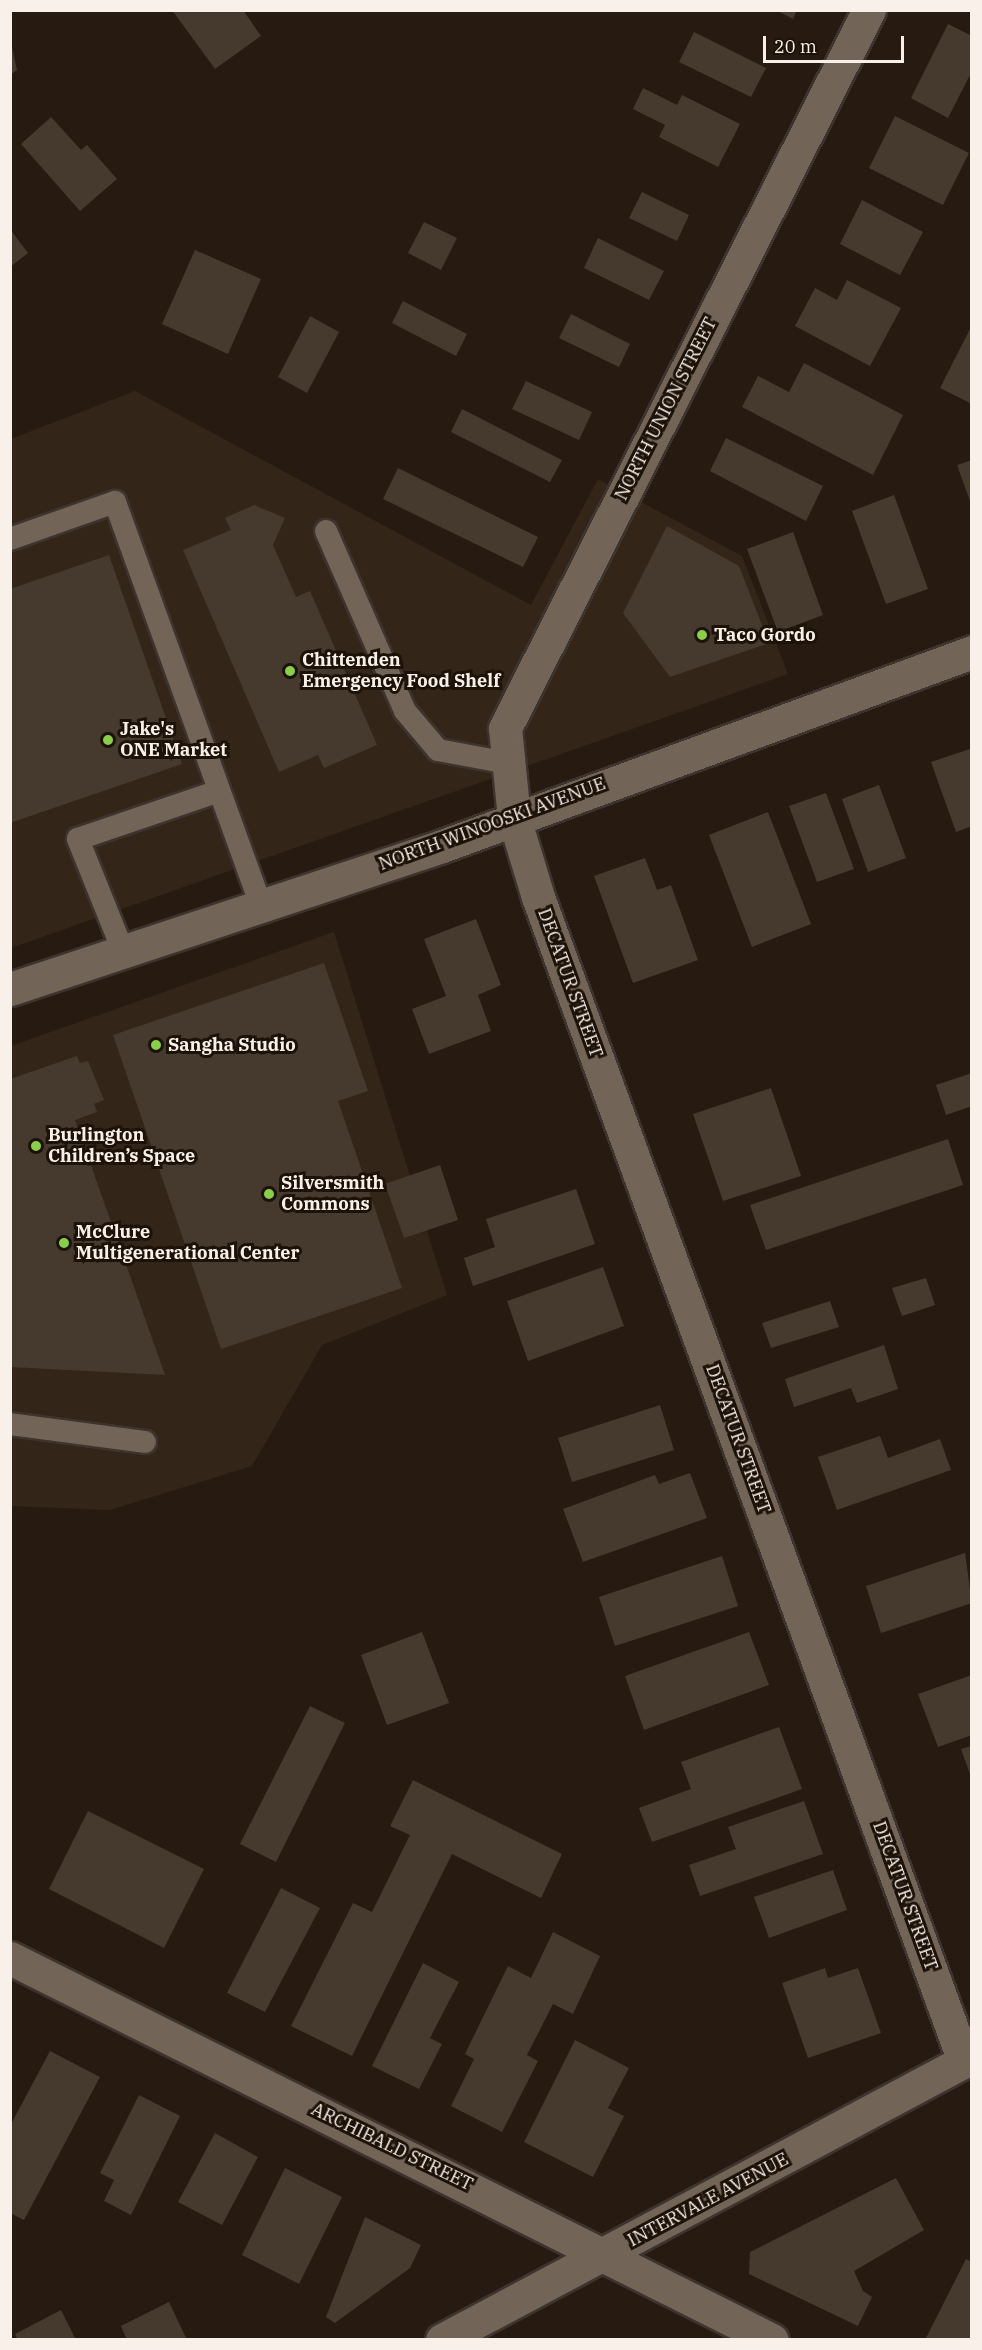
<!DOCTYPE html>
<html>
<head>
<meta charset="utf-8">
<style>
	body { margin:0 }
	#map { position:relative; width:982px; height:2350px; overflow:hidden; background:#271b11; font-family:"IBM Plex Serif",serif }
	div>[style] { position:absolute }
	.commercial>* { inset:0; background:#332619 }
	.building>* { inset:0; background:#453a2d }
	.roads { filter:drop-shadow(2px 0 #3e342f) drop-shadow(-2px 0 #3e342f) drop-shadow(0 2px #3e342f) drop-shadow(0 -2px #3e342f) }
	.lane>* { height:22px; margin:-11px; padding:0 11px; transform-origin:11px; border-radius:11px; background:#736458 }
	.street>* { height:33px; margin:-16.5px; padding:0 16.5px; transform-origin:16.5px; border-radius:16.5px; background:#736458 }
	.secondary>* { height:33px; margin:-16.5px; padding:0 16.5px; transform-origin:16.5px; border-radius:16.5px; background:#736458 }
	.dots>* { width:16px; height:16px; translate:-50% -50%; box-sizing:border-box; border:3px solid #1d1208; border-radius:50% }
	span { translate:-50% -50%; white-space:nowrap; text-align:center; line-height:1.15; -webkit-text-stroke:6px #1d1208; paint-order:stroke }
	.street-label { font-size:18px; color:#f9f0e9 }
	.poi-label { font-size:18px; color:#f9f0e9; font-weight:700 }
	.left { translate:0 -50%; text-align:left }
	.frame { position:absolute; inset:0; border:12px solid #f9f0e9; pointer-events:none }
	.scale { position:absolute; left:763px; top:36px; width:141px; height:27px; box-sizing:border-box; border:3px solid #f9f0e9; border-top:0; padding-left:8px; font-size:18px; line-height:21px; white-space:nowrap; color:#f9f0e9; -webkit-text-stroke:4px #1d1208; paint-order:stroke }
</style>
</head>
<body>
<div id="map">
	<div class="commercial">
		<i style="clip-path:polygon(135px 391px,531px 605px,598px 479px,742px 556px,788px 674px,11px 948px,11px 439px)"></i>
		<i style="clip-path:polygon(334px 932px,447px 1295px,322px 1345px,252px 1466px,110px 1510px,11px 1506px,11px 1046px)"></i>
	</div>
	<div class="building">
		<i style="clip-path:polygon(172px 10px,243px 10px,261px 36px,215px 69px)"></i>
		<i style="clip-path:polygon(776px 10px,797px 10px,793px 19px)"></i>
		<i style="clip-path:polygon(948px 24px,972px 36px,972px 71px,948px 118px,911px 98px)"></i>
		<i style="clip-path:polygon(694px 32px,766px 68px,751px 97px,679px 62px)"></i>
		<i style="clip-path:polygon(10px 38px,17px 70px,10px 75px)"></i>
		<i style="clip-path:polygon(643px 88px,677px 105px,682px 95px,740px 124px,718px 167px,659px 137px,665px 125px,633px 109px)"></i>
		<i style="clip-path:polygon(895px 116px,969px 153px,943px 205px,869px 168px)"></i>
		<i style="clip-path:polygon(51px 117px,81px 150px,87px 145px,117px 179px,80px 211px,21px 144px)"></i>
		<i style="clip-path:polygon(642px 192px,689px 215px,677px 241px,629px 218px)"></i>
		<i style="clip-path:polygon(862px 200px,923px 232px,900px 275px,840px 244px)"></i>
		<i style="clip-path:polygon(424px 222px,457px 238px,441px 270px,408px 253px)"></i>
		<i style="clip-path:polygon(10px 229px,28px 253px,10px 267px)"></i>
		<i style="clip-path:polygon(598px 238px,664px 271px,649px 300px,584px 268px)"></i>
		<i style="clip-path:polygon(195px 250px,261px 279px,228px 354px,162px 324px)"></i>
		<i style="clip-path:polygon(847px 280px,901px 308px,870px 366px,795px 326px,815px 288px,837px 300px)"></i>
		<i style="clip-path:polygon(403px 301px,467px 334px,456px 356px,392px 323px)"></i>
		<i style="clip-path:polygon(571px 314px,630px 344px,619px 367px,559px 338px)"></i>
		<i style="clip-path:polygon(310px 316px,339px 332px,307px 393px,278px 377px)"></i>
		<i style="clip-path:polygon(972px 325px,972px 404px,940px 388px)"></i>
		<i style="clip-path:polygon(804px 363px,903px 415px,873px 475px,742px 407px,758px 376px,789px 392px)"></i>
		<i style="clip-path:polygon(526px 381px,592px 412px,579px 440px,512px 409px)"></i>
		<i style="clip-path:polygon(462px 409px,562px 460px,550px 482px,451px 432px)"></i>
		<i style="clip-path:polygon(726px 438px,823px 486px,806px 521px,710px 471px)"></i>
		<i style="clip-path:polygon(972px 460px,972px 504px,971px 504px,957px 465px)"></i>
		<i style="clip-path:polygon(398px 468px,538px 537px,523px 567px,383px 499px)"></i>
		<i style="clip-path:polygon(894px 495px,928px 589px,886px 604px,852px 511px)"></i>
		<i style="clip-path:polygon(254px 505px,285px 518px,273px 545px,296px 597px,310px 591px,377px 745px,324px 768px,318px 755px,279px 772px,183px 550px,231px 530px,225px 518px)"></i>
		<i style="clip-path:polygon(667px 526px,739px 566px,769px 643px,670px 677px,623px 613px)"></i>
		<i style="clip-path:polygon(793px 532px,823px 615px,778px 632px,747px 549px)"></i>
		<i style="clip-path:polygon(109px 555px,182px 764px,10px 823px,10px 589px)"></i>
		<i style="clip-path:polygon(970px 749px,972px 826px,956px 832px,931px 762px)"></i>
		<i style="clip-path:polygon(879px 785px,906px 858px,868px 872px,842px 799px)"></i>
		<i style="clip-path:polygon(826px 793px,854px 869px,817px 882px,789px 806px)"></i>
		<i style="clip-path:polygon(768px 812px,811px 924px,752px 947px,709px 835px)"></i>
		<i style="clip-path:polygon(645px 858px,657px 890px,671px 885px,698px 960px,633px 983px,594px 876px)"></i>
		<i style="clip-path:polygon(476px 919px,501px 985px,478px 995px,491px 1031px,429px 1054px,412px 1009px,446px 996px,424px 939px)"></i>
		<i style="clip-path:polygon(324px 963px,368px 1091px,338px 1101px,402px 1288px,221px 1349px,113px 1035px)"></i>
		<i style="clip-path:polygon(77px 1056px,80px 1063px,88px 1061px,104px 1100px,94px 1104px,97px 1112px,75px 1120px,165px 1375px,10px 1367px,10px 1079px)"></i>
		<i style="clip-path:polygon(972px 1073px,972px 1106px,946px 1115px,936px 1085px)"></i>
		<i style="clip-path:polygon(771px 1088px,801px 1176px,723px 1201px,693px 1114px)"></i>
		<i style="clip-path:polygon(948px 1139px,963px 1185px,766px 1250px,750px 1205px)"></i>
		<i style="clip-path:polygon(440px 1165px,458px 1220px,404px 1238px,385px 1184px)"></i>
		<i style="clip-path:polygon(576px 1189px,595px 1244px,473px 1286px,464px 1258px,495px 1247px,486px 1219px)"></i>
		<i style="clip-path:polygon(603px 1267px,624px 1326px,528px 1361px,507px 1301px)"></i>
		<i style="clip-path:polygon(926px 1278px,935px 1305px,902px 1316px,892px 1288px)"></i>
		<i style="clip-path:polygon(830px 1301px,839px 1327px,771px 1348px,762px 1323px)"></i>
		<i style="clip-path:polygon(884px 1345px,898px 1389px,857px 1403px,851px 1388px,794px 1407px,785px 1379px)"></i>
		<i style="clip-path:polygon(660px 1405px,674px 1450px,572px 1482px,558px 1438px)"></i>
		<i style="clip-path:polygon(880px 1436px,888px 1458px,940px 1439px,951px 1470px,837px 1510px,818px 1457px)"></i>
		<i style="clip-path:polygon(690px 1473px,707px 1518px,583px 1562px,563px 1509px,655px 1475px,659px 1484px)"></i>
		<i style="clip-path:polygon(965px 1553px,972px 1603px,881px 1633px,866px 1586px)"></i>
		<i style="clip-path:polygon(722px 1556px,738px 1606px,615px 1646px,599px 1597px)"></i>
		<i style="clip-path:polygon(422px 1632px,449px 1703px,387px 1725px,361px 1655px)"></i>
		<i style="clip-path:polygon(749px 1632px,769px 1685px,644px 1730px,625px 1676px)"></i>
		<i style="clip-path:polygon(972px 1675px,972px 1735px,938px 1747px,918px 1694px)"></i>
		<i style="clip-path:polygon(310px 1706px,345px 1723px,276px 1862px,240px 1844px)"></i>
		<i style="clip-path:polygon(779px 1727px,802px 1789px,652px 1842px,639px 1808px,691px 1789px,681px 1762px)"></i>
		<i style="clip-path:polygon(972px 1746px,972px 1777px,971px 1777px,961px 1749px)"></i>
		<i style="clip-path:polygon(413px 1780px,562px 1854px,541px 1898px,452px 1854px,352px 2056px,291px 2026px,353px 1903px,372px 1912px,410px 1835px,390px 1826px)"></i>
		<i style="clip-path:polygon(804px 1801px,823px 1854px,700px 1896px,689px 1865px,736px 1849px,728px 1827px)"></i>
		<i style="clip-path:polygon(88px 1811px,204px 1869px,164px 1948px,49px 1889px)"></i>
		<i style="clip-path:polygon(833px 1870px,847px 1910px,769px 1938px,754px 1897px)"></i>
		<i style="clip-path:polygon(281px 1888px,320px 1908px,265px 2012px,227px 1993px)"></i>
		<i style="clip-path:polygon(553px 1932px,600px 1956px,573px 2014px,553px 2004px,527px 2055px,538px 2061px,502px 2132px,451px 2106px,474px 2059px,465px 2054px,508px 1966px,531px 1978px)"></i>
		<i style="clip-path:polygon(423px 1963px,459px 1982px,430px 2038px,442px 2044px,419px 2089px,372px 2066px)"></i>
		<i style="clip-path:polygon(825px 1968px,828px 1978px,858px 1968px,881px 2033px,808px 2058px,782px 1983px)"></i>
		<i style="clip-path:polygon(575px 2040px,629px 2068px,608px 2108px,624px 2116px,593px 2177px,524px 2142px)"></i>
		<i style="clip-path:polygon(50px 2051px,100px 2077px,24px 2220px,10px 2213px,10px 2126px)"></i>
		<i style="clip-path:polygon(139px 2095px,180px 2116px,131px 2215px,104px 2201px,114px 2180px,100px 2173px)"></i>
		<i style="clip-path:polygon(215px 2133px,258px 2157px,222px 2225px,178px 2202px)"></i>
		<i style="clip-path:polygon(285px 2168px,342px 2197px,299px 2284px,242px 2255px)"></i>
		<i style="clip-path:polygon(896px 2178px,924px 2230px,854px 2271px,863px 2291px,872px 2297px,858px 2326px,749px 2274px,750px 2252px)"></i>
		<i style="clip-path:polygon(365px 2217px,421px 2245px,410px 2268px,335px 2323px,326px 2317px)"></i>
		<i style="clip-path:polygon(966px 2259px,972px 2262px,972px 2340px,925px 2340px)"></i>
		<i style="clip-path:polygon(169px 2302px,187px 2340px,127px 2340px,121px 2326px)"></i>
		<i style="clip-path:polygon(61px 2310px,76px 2340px,18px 2340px,15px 2334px)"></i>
	</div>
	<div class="roads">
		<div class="lane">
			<i style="left:326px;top:531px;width:197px;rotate:66.3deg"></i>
			<i style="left:405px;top:711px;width:51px;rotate:49.8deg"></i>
			<i style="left:438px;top:750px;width:71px;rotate:10.5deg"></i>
			<i style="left:10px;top:539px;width:111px;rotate:-19.4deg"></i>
			<i style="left:115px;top:502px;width:426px;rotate:70.1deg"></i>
			<i style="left:123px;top:951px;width:121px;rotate:-111.9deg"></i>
			<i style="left:78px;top:839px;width:149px;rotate:-18.8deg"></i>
			<i style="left:10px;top:1424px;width:136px;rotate:7.6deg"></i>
		</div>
		<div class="street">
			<i style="left:514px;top:818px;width:83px;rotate:73.1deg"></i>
			<i style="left:538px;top:897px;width:1240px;rotate:69.9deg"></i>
			<i style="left:10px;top:1958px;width:852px;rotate:26.63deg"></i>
			<i style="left:442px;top:2340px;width:601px;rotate:-28.1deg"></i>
		</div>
		<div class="secondary">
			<i style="left:514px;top:818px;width:90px;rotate:-95.7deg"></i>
			<i style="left:505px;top:728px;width:805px;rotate:-63.12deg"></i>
			<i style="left:10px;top:989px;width:455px;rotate:-18.3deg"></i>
			<i style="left:442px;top:846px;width:564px;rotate:-20.1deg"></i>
		</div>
	</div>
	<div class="dots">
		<i style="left:702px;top:635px;background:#89cf48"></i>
		<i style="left:290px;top:671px;background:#89cf48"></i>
		<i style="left:108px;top:740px;background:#89cf48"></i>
		<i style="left:156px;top:1045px;background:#89cf48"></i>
		<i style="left:36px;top:1146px;background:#89cf48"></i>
		<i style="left:269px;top:1194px;background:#89cf48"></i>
		<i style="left:64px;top:1243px;background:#89cf48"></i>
	</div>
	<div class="street-label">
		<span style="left:666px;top:409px;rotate:-63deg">NORTH UNION STREET</span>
		<span style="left:492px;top:824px;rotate:-20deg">NORTH WINOOSKI AVENUE</span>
		<span style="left:570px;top:983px;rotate:70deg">DECATUR STREET</span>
		<span style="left:738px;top:1439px;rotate:70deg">DECATUR STREET</span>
		<span style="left:905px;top:1896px;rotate:70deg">DECATUR STREET</span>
		<span style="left:392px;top:2147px;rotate:26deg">ARCHIBALD STREET</span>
		<span style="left:708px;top:2200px;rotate:-28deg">INTERVALE AVENUE</span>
	</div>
	<div class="poi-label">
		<span class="left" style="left:714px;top:635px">Taco Gordo</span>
		<span class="left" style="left:302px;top:671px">Chittenden<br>Emergency Food Shelf</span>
		<span class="left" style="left:120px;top:740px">Jake's<br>ONE Market</span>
		<span class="left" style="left:168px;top:1045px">Sangha Studio</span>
		<span class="left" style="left:48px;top:1146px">Burlington<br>Children’s Space</span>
		<span class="left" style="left:281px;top:1194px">Silversmith<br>Commons</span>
		<span class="left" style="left:76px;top:1243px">McClure<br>Multigenerational Center</span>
	</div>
	<div class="frame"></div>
	<div class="scale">20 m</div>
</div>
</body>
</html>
